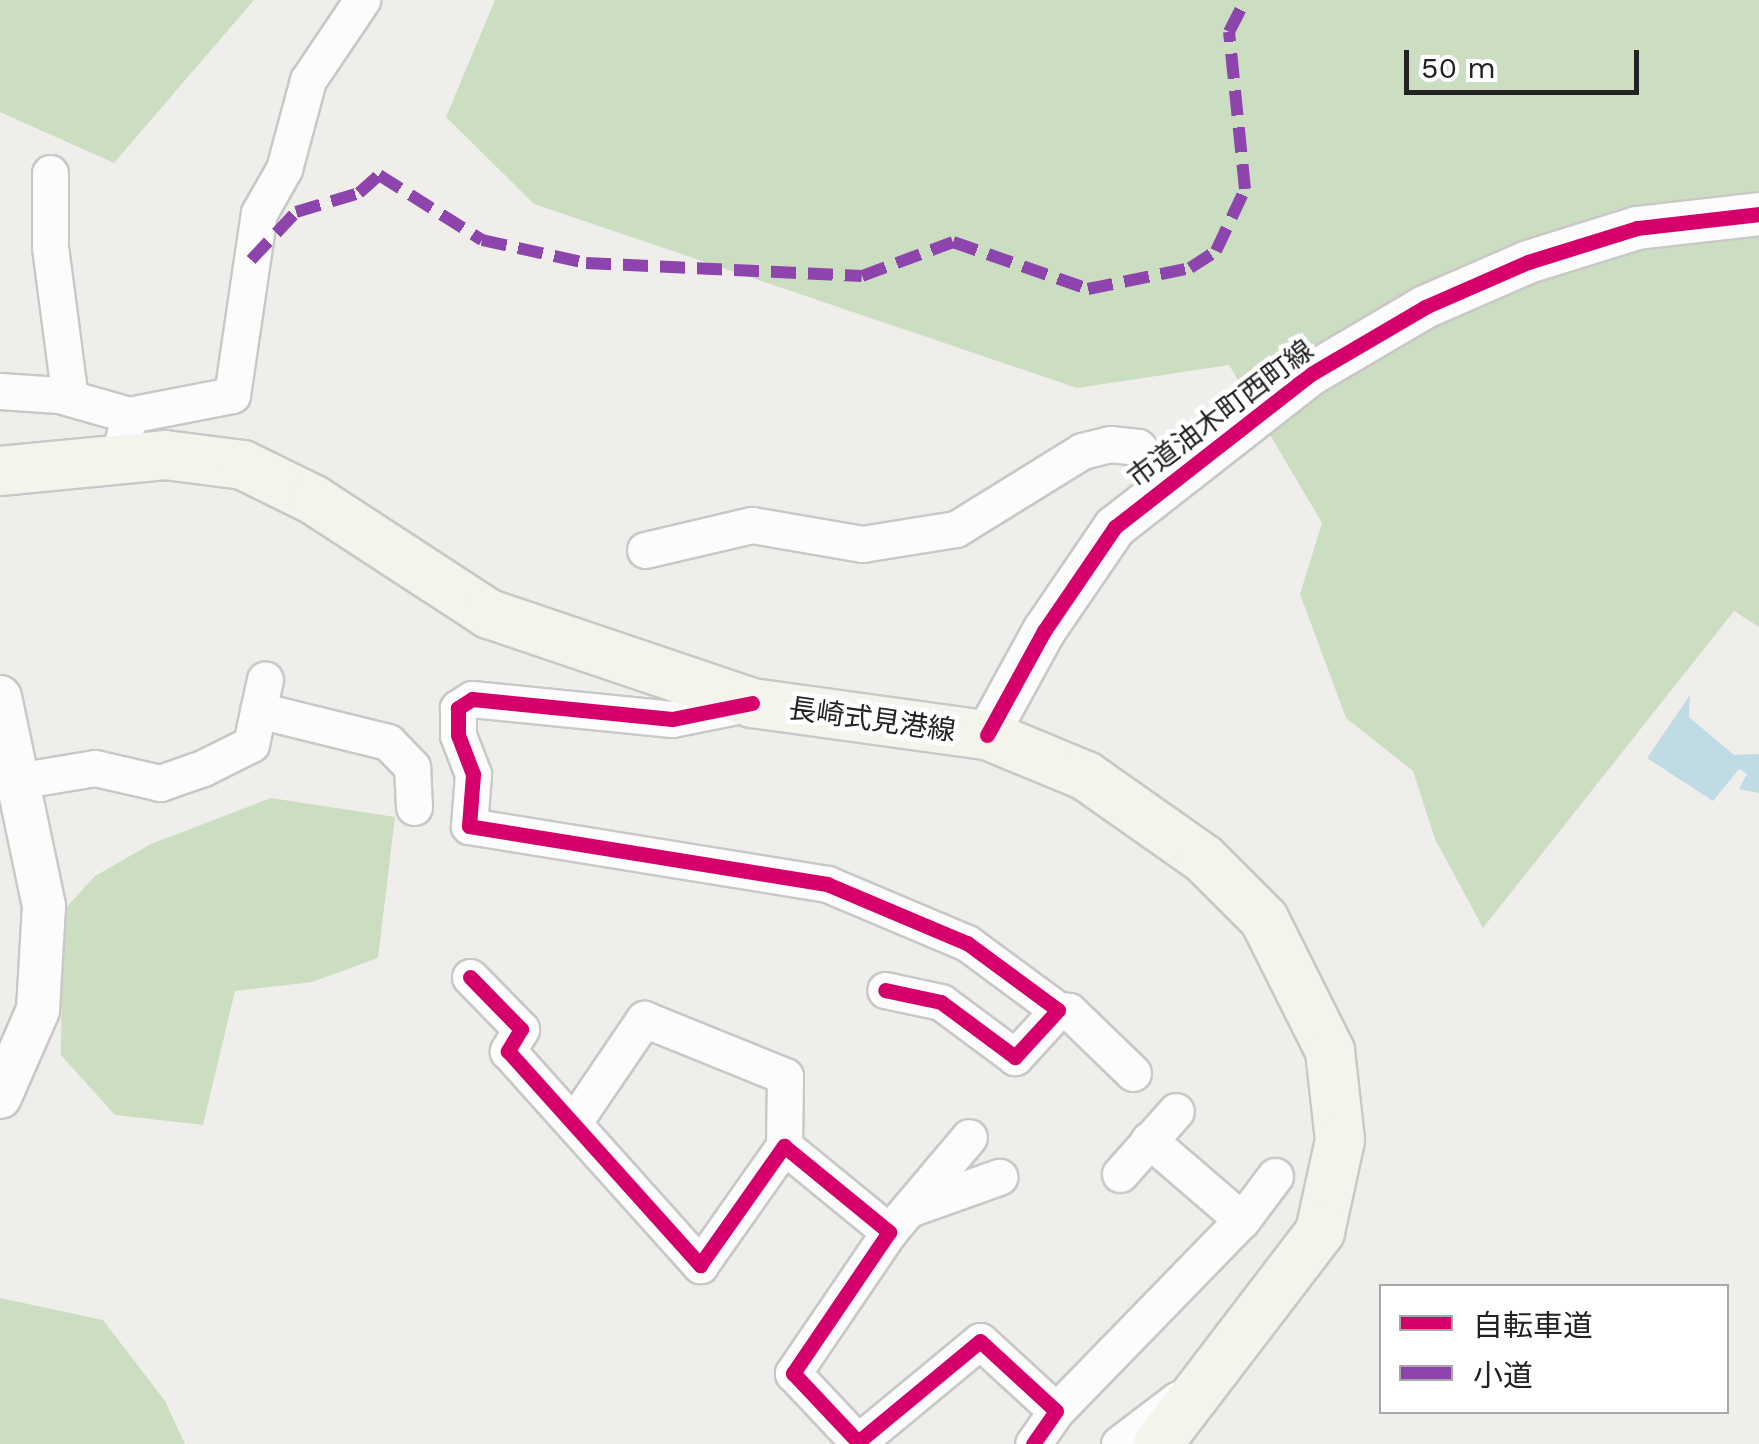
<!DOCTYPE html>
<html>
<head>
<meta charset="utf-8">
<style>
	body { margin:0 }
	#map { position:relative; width:1759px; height:1444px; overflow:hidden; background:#f0eeeb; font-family:"Work Sans","Noto Sans JP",sans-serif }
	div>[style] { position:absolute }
	.forest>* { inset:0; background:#cbdec1 }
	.water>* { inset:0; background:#bfdbe3 }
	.roads { filter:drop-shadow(2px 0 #c9c8c7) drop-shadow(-2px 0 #c9c8c7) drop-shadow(0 2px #c9c8c7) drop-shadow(0 -2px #c9c8c7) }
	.minor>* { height:35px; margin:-17.5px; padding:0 17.5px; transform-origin:17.5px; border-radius:17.5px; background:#fdfcfc }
	.tertiary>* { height:42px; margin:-21px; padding:0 21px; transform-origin:21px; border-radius:21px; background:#fdfcfc }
	.secondary>* { height:48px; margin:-24px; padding:0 24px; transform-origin:24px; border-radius:24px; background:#f4f4ed }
	.quiet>* { height:12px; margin-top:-6px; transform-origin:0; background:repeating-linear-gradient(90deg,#8e44ad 0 25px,transparent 0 37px) }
	.cycleway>* { height:15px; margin:-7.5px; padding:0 7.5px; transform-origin:7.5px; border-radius:7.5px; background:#d6006c }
	span { translate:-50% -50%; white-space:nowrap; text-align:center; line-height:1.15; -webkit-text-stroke:9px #fff; paint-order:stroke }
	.street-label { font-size:28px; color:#222 }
	.legend { position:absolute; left:1379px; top:1284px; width:350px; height:130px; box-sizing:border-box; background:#fff; border:2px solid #a7a7a7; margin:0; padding:12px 18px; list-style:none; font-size:30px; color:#222 }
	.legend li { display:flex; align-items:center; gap:20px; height:50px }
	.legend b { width:50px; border:2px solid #a7a7a7 }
	.scale { position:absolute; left:1404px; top:50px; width:235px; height:45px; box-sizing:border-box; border:5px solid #222; border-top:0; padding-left:12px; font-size:30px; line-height:35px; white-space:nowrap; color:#222; -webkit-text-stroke:8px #fff; paint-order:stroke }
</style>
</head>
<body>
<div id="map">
	<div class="forest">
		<i style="clip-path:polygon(0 0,254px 0,114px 163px,0 112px)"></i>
		<i style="clip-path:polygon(495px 0,1759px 0,1759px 627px,1734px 611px,1483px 928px,1435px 839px,1413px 771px,1346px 718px,1300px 594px,1322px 523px,1229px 365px,1077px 388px,534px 204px,446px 117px)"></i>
		<i style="clip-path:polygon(271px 798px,395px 817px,378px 958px,312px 982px,235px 991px,203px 1125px,115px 1115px,61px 1055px,62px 912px,95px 876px,151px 844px)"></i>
		<i style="clip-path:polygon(0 1298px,103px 1320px,165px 1401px,185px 1444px,0 1444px)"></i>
	</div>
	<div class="water">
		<i style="clip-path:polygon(1690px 695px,1689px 717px,1734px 755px,1759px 754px,1759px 793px,1739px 789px,1747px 774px,1739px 769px,1713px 801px,1647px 758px)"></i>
	</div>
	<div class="roads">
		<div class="minor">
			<i style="left:50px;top:173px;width:74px;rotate:90deg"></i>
			<i style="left:50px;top:247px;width:152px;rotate:82.5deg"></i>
			<i style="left:0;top:391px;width:59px;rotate:3.9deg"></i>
			<i style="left:59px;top:395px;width:73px;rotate:15.9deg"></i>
			<i style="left:119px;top:457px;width:43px;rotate:-76.6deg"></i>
			<i style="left:129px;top:415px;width:105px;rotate:-11deg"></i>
			<i style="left:232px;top:395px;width:184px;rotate:-81.6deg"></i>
			<i style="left:259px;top:213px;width:51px;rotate:-60.4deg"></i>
			<i style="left:284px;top:169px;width:92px;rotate:-74.9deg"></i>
			<i style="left:308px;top:80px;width:97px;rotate:-56deg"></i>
			<i style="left:645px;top:550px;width:110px;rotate:-13.2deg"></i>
			<i style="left:752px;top:525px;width:112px;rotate:9.8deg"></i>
			<i style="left:862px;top:544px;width:95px;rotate:-9.1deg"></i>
			<i style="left:956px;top:529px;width:148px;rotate:-31.8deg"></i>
			<i style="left:1082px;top:451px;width:29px;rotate:-14deg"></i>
			<i style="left:1110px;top:444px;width:28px;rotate:6deg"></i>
			<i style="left:1138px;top:447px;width:46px;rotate:51.1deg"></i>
			<i style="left:751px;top:703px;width:81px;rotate:168.6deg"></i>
			<i style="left:672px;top:719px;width:201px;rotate:-174.3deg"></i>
			<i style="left:472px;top:699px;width:17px;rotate:147deg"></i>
			<i style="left:458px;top:708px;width:27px;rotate:90deg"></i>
			<i style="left:458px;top:735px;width:42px;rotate:69deg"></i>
			<i style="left:473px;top:774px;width:52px;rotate:94.4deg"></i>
			<i style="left:469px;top:826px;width:363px;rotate:9.2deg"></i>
			<i style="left:827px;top:884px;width:152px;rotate:22.9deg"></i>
			<i style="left:967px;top:943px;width:113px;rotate:36.4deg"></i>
			<i style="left:1058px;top:1010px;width:64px;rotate:132.5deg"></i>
			<i style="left:1015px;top:1057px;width:92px;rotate:-143.4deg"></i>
			<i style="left:941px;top:1002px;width:57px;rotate:-167.9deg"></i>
			<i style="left:258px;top:710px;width:134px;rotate:13.8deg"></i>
			<i style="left:388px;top:742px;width:35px;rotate:46deg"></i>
			<i style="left:412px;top:767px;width:40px;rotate:87.1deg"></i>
			<i style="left:23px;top:780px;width:73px;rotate:-9.5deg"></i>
			<i style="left:95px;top:768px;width:67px;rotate:13deg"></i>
			<i style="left:160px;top:783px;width:46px;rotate:-19.2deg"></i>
			<i style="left:203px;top:768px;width:54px;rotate:-26.6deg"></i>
			<i style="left:251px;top:744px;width:66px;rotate:-77.8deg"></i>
			<i style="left:470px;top:977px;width:73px;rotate:45.6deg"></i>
			<i style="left:521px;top:1029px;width:26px;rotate:121deg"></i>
			<i style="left:508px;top:1051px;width:288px;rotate:48.1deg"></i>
			<i style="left:700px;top:1265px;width:146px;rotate:-54.8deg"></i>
			<i style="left:784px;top:1146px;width:136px;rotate:39.3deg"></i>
			<i style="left:889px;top:1232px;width:171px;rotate:124.2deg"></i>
			<i style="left:793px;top:1373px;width:95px;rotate:46.7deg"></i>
			<i style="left:858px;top:1442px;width:158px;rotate:-39.6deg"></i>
			<i style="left:980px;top:1341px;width:103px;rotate:42.6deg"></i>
			<i style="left:1056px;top:1411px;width:40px;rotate:124.9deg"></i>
			<i style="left:1058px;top:1010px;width:11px;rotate:5deg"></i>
			<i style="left:1069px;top:1011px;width:89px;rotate:44.1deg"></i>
			<i style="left:574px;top:1122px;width:125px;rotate:-55.8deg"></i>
			<i style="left:644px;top:1019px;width:152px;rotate:22deg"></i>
			<i style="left:785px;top:1076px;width:70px;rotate:90.8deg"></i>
			<i style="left:1120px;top:1174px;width:84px;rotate:-48.4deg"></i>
			<i style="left:909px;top:1209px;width:96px;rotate:-19.6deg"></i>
			<i style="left:1242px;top:1220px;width:55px;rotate:-53.1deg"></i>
			<i style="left:889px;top:1232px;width:124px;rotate:-49.9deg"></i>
			<i style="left:1056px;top:1411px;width:267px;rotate:-45.8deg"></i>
			<i style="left:1242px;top:1220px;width:123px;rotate:-139.3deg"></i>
			<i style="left:1119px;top:1444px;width:74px;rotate:-37.3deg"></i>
		</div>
		<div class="tertiary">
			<i style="left:0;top:697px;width:214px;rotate:78.1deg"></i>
			<i style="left:44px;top:906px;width:104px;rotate:93.3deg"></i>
			<i style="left:38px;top:1010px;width:95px;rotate:113.6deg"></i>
			<i style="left:987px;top:735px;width:119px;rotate:-61.3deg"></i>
			<i style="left:1044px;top:631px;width:126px;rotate:-55.7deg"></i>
			<i style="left:1115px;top:527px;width:249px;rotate:-38deg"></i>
			<i style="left:1311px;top:374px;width:132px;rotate:-30.4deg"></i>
			<i style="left:1425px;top:307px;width:112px;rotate:-23.6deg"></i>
			<i style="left:1528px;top:262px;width:114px;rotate:-17.3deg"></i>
			<i style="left:1637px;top:228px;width:123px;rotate:-6.5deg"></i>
		</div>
		<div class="secondary">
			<i style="left:0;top:471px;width:166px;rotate:-5.5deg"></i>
			<i style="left:165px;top:455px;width:79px;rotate:7.3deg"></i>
			<i style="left:243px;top:465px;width:79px;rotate:26.2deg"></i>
			<i style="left:314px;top:500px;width:209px;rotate:33.1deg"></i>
			<i style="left:489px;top:614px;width:278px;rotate:18.7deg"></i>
			<i style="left:752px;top:703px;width:237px;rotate:7.8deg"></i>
			<i style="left:987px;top:735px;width:107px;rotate:22.5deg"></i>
			<i style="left:1086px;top:776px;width:144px;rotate:35.1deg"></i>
			<i style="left:1204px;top:859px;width:85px;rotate:45deg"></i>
			<i style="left:1264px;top:919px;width:148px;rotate:63.4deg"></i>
			<i style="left:1330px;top:1051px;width:90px;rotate:83.6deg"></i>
			<i style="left:1340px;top:1140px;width:94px;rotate:102.3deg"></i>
			<i style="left:1320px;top:1232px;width:267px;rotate:127.4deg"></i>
		</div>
	</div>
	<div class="quiet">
		<i style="left:251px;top:260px;width:66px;rotate:-46.8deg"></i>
		<i style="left:296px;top:212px;width:66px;rotate:-16.8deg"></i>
		<i style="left:359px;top:193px;width:27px;rotate:-42deg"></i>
		<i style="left:379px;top:175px;width:122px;rotate:32.3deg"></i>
		<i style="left:482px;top:240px;width:107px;rotate:12.5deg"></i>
		<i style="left:586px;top:263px;width:276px;rotate:2.7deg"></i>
		<i style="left:862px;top:276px;width:97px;rotate:-20.5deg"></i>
		<i style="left:953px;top:242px;width:143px;rotate:19.2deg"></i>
		<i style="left:1088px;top:289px;width:104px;rotate:-11.6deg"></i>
		<i style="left:1190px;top:268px;width:31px;rotate:-33deg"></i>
		<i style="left:1216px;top:251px;width:68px;rotate:-64.9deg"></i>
		<i style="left:1245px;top:189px;width:158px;rotate:-95.8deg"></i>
		<i style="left:1229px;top:32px;width:36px;rotate:-63deg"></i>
	</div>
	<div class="cycleway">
		<i style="left:752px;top:703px;width:82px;rotate:168.7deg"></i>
		<i style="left:672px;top:719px;width:201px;rotate:-174.3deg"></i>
		<i style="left:472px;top:699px;width:17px;rotate:147deg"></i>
		<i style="left:458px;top:708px;width:27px;rotate:90deg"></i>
		<i style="left:458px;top:735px;width:42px;rotate:69deg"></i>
		<i style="left:473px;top:774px;width:52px;rotate:94.4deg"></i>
		<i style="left:469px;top:826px;width:363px;rotate:9.2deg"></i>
		<i style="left:827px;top:884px;width:152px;rotate:22.9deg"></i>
		<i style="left:967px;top:943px;width:113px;rotate:36.4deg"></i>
		<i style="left:1058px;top:1010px;width:64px;rotate:132.5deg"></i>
		<i style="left:1015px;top:1057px;width:92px;rotate:-143.4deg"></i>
		<i style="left:941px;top:1002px;width:57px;rotate:-167.9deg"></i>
		<i style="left:987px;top:735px;width:119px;rotate:-61.3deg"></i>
		<i style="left:1044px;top:631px;width:126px;rotate:-55.7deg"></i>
		<i style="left:1115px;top:527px;width:249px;rotate:-38deg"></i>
		<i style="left:1311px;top:374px;width:132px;rotate:-30.4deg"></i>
		<i style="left:1425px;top:307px;width:112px;rotate:-23.6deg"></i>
		<i style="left:1528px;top:262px;width:114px;rotate:-17.3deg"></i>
		<i style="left:1637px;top:228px;width:123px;rotate:-6.5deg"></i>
		<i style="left:470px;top:977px;width:73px;rotate:45.6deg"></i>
		<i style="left:521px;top:1029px;width:26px;rotate:121deg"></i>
		<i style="left:508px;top:1051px;width:288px;rotate:48.1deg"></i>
		<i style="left:700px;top:1265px;width:146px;rotate:-54.8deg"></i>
		<i style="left:784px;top:1146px;width:136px;rotate:39.3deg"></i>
		<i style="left:889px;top:1232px;width:171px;rotate:124.2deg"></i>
		<i style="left:793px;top:1373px;width:95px;rotate:46.7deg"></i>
		<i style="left:858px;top:1442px;width:158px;rotate:-39.6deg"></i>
		<i style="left:980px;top:1341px;width:103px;rotate:42.6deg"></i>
		<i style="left:1056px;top:1411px;width:40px;rotate:124.9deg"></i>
	</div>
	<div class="street-label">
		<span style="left:1221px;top:414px;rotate:-37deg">市道油木町西町線</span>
		<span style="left:872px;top:720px;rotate:8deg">長崎式見港線</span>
	</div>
	<ul class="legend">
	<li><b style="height:12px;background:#d6006c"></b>自転車道</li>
	<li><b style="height:12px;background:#8e44ad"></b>小道</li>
	</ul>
	<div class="scale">50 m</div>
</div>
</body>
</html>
